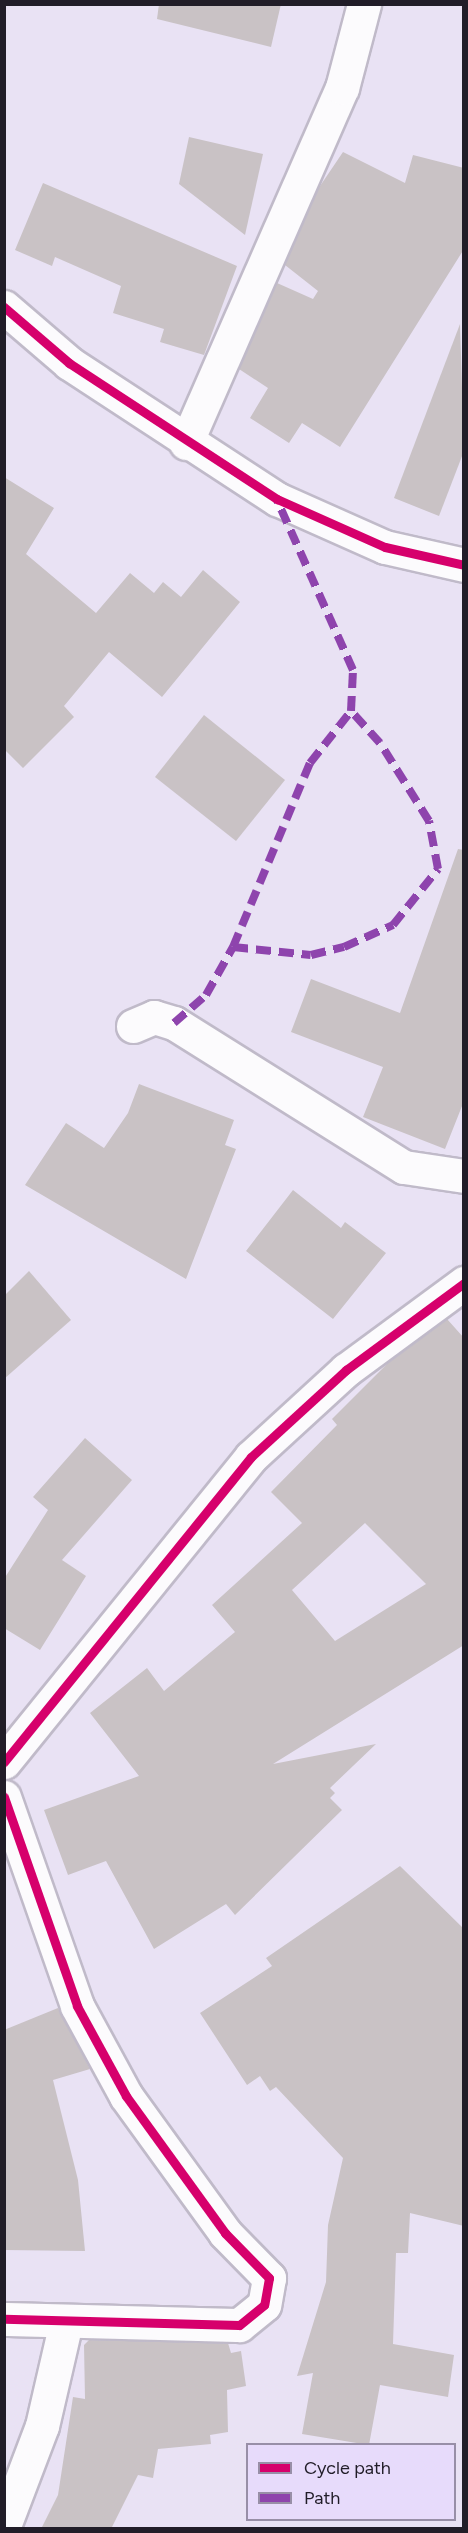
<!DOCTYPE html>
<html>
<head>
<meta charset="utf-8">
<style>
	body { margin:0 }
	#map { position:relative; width:468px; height:2533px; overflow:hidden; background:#e9e2f4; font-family:Figtree,sans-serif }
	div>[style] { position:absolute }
	.building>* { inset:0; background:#c9c2c5 }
	.roads { filter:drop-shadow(2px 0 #c0bac9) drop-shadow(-2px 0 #c0bac9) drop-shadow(0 2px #c0bac9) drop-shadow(0 -2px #c0bac9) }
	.street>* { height:33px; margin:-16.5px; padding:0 16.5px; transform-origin:16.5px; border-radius:16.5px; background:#fcfbfd }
	.quiet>* { height:8px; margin-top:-4px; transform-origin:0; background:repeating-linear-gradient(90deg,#8e44ad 0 15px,transparent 0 23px) }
	.cycleway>* { height:9px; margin:-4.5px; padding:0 4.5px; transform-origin:4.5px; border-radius:4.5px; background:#d6006c }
	span { translate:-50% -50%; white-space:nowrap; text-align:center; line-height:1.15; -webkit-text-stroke:6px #e7dbfb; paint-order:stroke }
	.frame { position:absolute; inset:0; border:6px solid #211d28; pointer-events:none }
	.legend { position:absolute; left:246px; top:2443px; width:210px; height:78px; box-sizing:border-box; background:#e7dbfb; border:2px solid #988fa7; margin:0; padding:8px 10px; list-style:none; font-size:18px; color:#211d28 }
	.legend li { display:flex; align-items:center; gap:12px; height:30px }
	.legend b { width:30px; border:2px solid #988fa7 }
</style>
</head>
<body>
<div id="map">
	<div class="building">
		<i style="clip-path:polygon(159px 4px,281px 4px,271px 47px,157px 19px)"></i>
		<i style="clip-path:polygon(189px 137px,263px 154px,245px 235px,179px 184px)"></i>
		<i style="clip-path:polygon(343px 152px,405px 183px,413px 155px,464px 168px,464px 249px,340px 447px,302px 423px,289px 443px,250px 418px,268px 388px,239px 369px,277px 283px,313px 299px,318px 291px,285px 265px,318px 189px)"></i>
		<i style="clip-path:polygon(43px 183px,237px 266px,204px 355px,160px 342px,164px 329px,113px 313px,121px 286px,55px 257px,52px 266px,15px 250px)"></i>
		<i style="clip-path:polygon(460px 324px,464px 451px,439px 516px,394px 498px)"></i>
		<i style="clip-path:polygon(4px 477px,54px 508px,26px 554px,96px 613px,130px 573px,154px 593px,163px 582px,181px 597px,203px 570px,240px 602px,162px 697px,109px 652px,64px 706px,74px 717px,23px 768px,4px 749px)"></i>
		<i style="clip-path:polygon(204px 715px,285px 780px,236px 841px,155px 777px)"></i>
		<i style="clip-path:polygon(458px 849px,464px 850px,464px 1101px,445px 1149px,363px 1117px,383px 1067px,291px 1032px,311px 979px,400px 1013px)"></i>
		<i style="clip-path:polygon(139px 1084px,234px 1120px,225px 1145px,236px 1149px,186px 1279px,25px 1185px,66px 1123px,104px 1148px,128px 1113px)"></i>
		<i style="clip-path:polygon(293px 1190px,341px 1228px,345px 1222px,386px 1253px,333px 1319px,246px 1251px)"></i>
		<i style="clip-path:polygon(29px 1271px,71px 1320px,4px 1379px,4px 1296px)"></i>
		<i style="clip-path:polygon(evenodd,447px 1319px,464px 1338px,464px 1645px,273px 1764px,376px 1744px,330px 1788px,335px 1793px,330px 1798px,342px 1810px,235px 1915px,226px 1904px,154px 1949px,106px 1861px,68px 1875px,44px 1810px,139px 1776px,90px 1713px,147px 1668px,164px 1691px,235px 1632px,212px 1605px,302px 1523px,271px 1492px,337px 1425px,332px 1419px,388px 1363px,447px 1319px,365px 1523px,426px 1584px,335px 1641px,292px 1590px,365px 1523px)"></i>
		<i style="clip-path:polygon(85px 1438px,132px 1480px,62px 1560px,86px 1576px,40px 1650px,4px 1628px,4px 1579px,48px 1510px,33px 1497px)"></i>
		<i style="clip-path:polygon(400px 1866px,464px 1929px,464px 2226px,410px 2213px,408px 2253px,396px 2253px,393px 2344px,454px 2355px,448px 2397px,380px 2385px,369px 2445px,302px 2434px,313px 2373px,297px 2376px,326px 2282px,328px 2225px,343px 2158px,276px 2087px,270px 2091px,260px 2076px,247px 2085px,200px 2013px,272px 1966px,266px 1958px)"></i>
		<i style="clip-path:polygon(58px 2008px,90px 2069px,53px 2080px,78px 2180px,85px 2251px,4px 2250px,4px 2030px)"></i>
		<i style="clip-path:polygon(89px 2340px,228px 2343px,231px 2353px,241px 2351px,246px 2386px,227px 2390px,228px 2432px,210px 2435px,211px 2444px,158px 2449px,153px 2478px,138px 2475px,111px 2529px,41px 2529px,58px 2495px,73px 2397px,85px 2399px,84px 2345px)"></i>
	</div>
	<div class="roads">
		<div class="street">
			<i style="left:4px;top:307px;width:86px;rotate:40.7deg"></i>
			<i style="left:69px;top:363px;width:249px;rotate:33.2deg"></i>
			<i style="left:277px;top:499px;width:118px;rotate:24deg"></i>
			<i style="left:385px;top:547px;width:81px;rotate:12.8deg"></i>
			<i style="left:186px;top:443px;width:388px;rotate:-66.3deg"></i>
			<i style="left:342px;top:88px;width:87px;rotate:-75.3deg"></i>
			<i style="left:133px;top:1026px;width:23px;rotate:-23deg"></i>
			<i style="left:154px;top:1017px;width:21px;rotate:17deg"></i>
			<i style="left:174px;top:1023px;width:271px;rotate:32.1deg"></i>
			<i style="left:404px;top:1167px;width:61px;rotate:8.5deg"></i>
			<i style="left:4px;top:1762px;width:392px;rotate:-51deg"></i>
			<i style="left:251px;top:1457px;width:129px;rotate:-42.5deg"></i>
			<i style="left:346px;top:1370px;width:147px;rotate:-36.4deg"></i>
			<i style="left:4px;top:1797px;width:221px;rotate:70.7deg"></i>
			<i style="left:77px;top:2006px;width:102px;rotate:61.4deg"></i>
			<i style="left:126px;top:2096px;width:169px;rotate:54.1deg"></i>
			<i style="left:225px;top:2233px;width:63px;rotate:45.6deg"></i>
			<i style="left:269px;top:2278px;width:27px;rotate:100deg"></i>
			<i style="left:264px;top:2305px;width:32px;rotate:141deg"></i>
			<i style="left:239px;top:2325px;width:235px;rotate:-178.5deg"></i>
			<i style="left:4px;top:2526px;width:107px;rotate:-69.2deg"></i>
			<i style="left:42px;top:2426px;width:107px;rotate:-77deg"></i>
		</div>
	</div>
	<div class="quiet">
		<i style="left:233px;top:947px;width:78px;rotate:5.9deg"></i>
		<i style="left:311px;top:955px;width:34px;rotate:-14deg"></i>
		<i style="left:344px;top:947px;width:54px;rotate:-24.2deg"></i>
		<i style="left:393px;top:925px;width:72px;rotate:-51.2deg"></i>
		<i style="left:438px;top:869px;width:49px;rotate:-100.6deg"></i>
		<i style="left:429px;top:821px;width:92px;rotate:-122.1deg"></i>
		<i style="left:380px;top:743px;width:43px;rotate:-132.2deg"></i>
		<i style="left:174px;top:1023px;width:43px;rotate:-41.2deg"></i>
		<i style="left:206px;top:995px;width:55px;rotate:-60.6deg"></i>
		<i style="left:233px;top:947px;width:199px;rotate:-67.3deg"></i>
		<i style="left:310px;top:763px;width:66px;rotate:-51.7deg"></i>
		<i style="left:351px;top:711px;width:41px;rotate:-87.2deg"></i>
		<i style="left:353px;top:670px;width:186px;rotate:-114.1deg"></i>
	</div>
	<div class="cycleway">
		<i style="left:4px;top:307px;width:86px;rotate:40.7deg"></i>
		<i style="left:69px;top:363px;width:249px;rotate:33.2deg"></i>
		<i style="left:277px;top:499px;width:118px;rotate:24deg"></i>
		<i style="left:385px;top:547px;width:81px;rotate:12.8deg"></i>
		<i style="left:4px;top:1762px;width:392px;rotate:-51deg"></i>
		<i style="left:251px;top:1457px;width:129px;rotate:-42.5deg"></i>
		<i style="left:346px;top:1370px;width:147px;rotate:-36.4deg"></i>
		<i style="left:4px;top:1797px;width:221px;rotate:70.7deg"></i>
		<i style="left:77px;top:2006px;width:102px;rotate:61.4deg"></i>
		<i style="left:126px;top:2096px;width:169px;rotate:54.1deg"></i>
		<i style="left:225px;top:2233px;width:63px;rotate:45.6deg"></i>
		<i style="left:269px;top:2278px;width:27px;rotate:100deg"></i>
		<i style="left:264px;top:2305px;width:32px;rotate:141deg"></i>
		<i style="left:239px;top:2325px;width:235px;rotate:-178.5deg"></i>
	</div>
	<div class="frame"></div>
	<ul class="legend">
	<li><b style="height:8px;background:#d6006c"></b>Cycle path</li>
	<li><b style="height:8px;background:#8e44ad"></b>Path</li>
	</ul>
</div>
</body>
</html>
